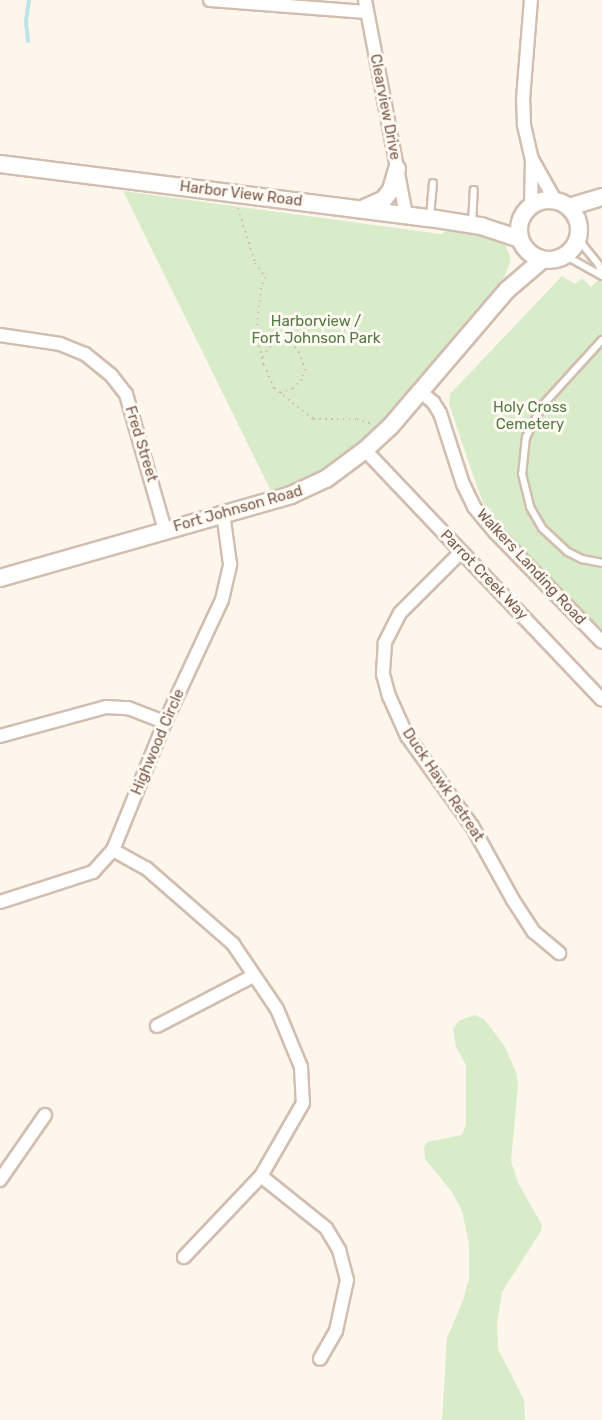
<!DOCTYPE html>
<html>
<head>
<meta charset="utf-8">
<style>
	body { margin:0 }
	#map { position:relative; width:602px; height:1420px; overflow:hidden; background:#fdf6ec; font-family:Rubik,sans-serif }
	div>[style] { position:absolute }
	.green>* { inset:0; background:#d8ecc9 }
	.stream>* { height:4px; margin:-2px; padding:0 2px; transform-origin:2px; border-radius:2px; background:#bfe3e8 }
	.path>* { height:2px; margin-top:-1px; transform-origin:0; background:repeating-linear-gradient(90deg,#d9b8a5 0 1.5px,transparent 0 6px) }
	.roads { filter:drop-shadow(2px 0 #d1beb0) drop-shadow(-2px 0 #d1beb0) drop-shadow(0 2px #d1beb0) drop-shadow(0 -2px #d1beb0) }
	.lane>* { height:6px; margin:-3px; padding:0 3px; transform-origin:3px; border-radius:3px; background:#fff }
	.street>* { height:12px; margin:-6px; padding:0 6px; transform-origin:6px; border-radius:6px; background:#fff }
	.secondary>* { height:16px; margin:-8px; padding:0 8px; transform-origin:8px; border-radius:8px; background:#fff }
	.secondary>.ring { margin:-8px; padding:0; box-sizing:content-box; background:none; border:16px solid #fff; border-radius:50% }
	span { translate:-50% -50%; white-space:nowrap; text-align:center; line-height:1.15; -webkit-text-stroke:6px #fffaf3; paint-order:stroke }
	.street-label { font-size:15px; color:#7a5c4d }
	.park-label { font-size:15px; color:#537a41 }
</style>
</head>
<body>
<div id="map">
	<div class="green">
		<i style="clip-path:polygon(123px 191px,441px 234px,450px 229px,492px 235px,504px 242px,510px 256px,510px 262px,502px 283px,385px 421px,360px 445px,334px 465px,302px 481px,271px 491px)"></i>
		<i style="clip-path:polygon(562px 276px,575px 284px,582px 278px,591px 287px,602px 277px,602px 632px,495px 520px,484px 505px,476px 484px,449px 404px,450px 394px)"></i>
		<i style="clip-path:polygon(475px 1015px,484px 1019px,505px 1047px,516px 1072px,518px 1085px,511px 1161px,518px 1183px,542px 1225px,541px 1231px,502px 1292px,497px 1324px,498px 1349px,524px 1400px,525px 1420px,442px 1420px,447px 1338px,463px 1300px,469px 1279px,469px 1243px,462px 1211px,452px 1192px,425px 1159px,424px 1147px,427px 1142px,462px 1135px,466px 1124px,466px 1065px,456px 1047px,453px 1028px,460px 1020px)"></i>
	</div>
	<div class="stream">
		<i style="left:28px;top:41px;width:20px;rotate:-96deg"></i>
		<i style="left:26px;top:21px;width:21px;rotate:-82deg"></i>
	</div>
	<div class="path">
		<i style="left:238px;top:208px;width:58px;rotate:72.8deg"></i>
		<i style="left:255px;top:263px;width:17px;rotate:54deg"></i>
		<i style="left:265px;top:277px;width:12px;rotate:110deg"></i>
		<i style="left:261px;top:288px;width:46px;rotate:96.2deg"></i>
		<i style="left:256px;top:334px;width:32px;rotate:76deg"></i>
		<i style="left:264px;top:365px;width:25px;rotate:67deg"></i>
		<i style="left:274px;top:388px;width:50px;rotate:38.5deg"></i>
		<i style="left:313px;top:419px;width:44px"></i>
		<i style="left:357px;top:419px;width:16px;rotate:18deg"></i>
		<i style="left:257px;top:337px;width:10px;rotate:24deg"></i>
		<i style="left:266px;top:341px;width:6px;rotate:51deg"></i>
		<i style="left:263px;top:357px;width:13px;rotate:-58deg"></i>
		<i style="left:270px;top:346px;width:10px;rotate:-24deg"></i>
		<i style="left:279px;top:342px;width:12px"></i>
		<i style="left:291px;top:342px;width:13px;rotate:51deg"></i>
		<i style="left:299px;top:352px;width:18px;rotate:71deg"></i>
		<i style="left:305px;top:369px;width:10px;rotate:107deg"></i>
		<i style="left:302px;top:379px;width:13px;rotate:132deg"></i>
		<i style="left:293px;top:389px;width:15px;rotate:164deg"></i>
	</div>
	<div class="roads">
		<div class="lane">
			<i style="left:430px;top:217px;width:34px;rotate:-85deg"></i>
			<i style="left:472px;top:224px;width:34px;rotate:-87deg"></i>
			<i style="left:578px;top:239px;width:32px;rotate:51deg"></i>
			<i style="left:598px;top:264px;width:11px;rotate:68deg"></i>
			<i style="left:566px;top:256px;width:41px;rotate:29.1deg"></i>
			<i style="left:602px;top:340px;width:89px;rotate:132.3deg"></i>
			<i style="left:542px;top:406px;width:35px;rotate:117deg"></i>
			<i style="left:526px;top:437px;width:37px;rotate:96deg"></i>
			<i style="left:522px;top:474px;width:34px;rotate:76deg"></i>
			<i style="left:530px;top:507px;width:24px;rotate:60deg"></i>
			<i style="left:542px;top:528px;width:35px;rotate:43deg"></i>
			<i style="left:568px;top:552px;width:16px;rotate:27deg"></i>
			<i style="left:582px;top:559px;width:20px;rotate:11deg"></i>
		</div>
		<div class="street">
			<i style="left:210px;top:0;width:157px;rotate:4.4deg"></i>
			<i style="left:365px;top:0;width:219px;rotate:79.2deg"></i>
			<i style="left:533px;top:161px;width:45px;rotate:60.6deg"></i>
			<i style="left:531px;top:206px;width:46px;rotate:-88.8deg"></i>
			<i style="left:532px;top:160px;width:37px;rotate:-103deg"></i>
			<i style="left:524px;top:124px;width:25px;rotate:-92deg"></i>
			<i style="left:523px;top:99px;width:99px;rotate:-85.4deg"></i>
			<i style="left:0;top:335px;width:61px;rotate:8.5deg"></i>
			<i style="left:60px;top:344px;width:27px;rotate:22deg"></i>
			<i style="left:85px;top:354px;width:33px;rotate:39deg"></i>
			<i style="left:111px;top:375px;width:24px;rotate:52deg"></i>
			<i style="left:126px;top:394px;width:141px;rotate:74deg"></i>
			<i style="left:421px;top:392px;width:16px;rotate:40deg"></i>
			<i style="left:433px;top:402px;width:13px;rotate:58deg"></i>
			<i style="left:440px;top:413px;width:75px;rotate:72.1deg"></i>
			<i style="left:463px;top:484px;width:25px;rotate:64deg"></i>
			<i style="left:474px;top:507px;width:33px;rotate:50deg"></i>
			<i style="left:495px;top:532px;width:153px;rotate:45.8deg"></i>
			<i style="left:365px;top:450px;width:344px;rotate:46.5deg"></i>
			<i style="left:461px;top:552px;width:86px;rotate:135deg"></i>
			<i style="left:400px;top:613px;width:34px;rotate:117deg"></i>
			<i style="left:385px;top:643px;width:31px;rotate:94deg"></i>
			<i style="left:383px;top:674px;width:23px;rotate:75deg"></i>
			<i style="left:389px;top:696px;width:44px;rotate:65.8deg"></i>
			<i style="left:407px;top:736px;width:111px;rotate:54.2deg"></i>
			<i style="left:472px;top:826px;width:85px;rotate:61deg"></i>
			<i style="left:513px;top:900px;width:38px;rotate:57deg"></i>
			<i style="left:534px;top:932px;width:33px;rotate:40deg"></i>
			<i style="left:0;top:736px;width:110px;rotate:-15.3deg"></i>
			<i style="left:106px;top:707px;width:22px;rotate:3deg"></i>
			<i style="left:128px;top:708px;width:40px;rotate:21deg"></i>
			<i style="left:113px;top:850px;width:38px;rotate:29deg"></i>
			<i style="left:146px;top:868px;width:116px;rotate:41.1deg"></i>
			<i style="left:233px;top:944px;width:78px;rotate:55.9deg"></i>
			<i style="left:277px;top:1009px;width:63px;rotate:67.5deg"></i>
			<i style="left:301px;top:1067px;width:36px;rotate:87deg"></i>
			<i style="left:303px;top:1103px;width:84px;rotate:119.9deg"></i>
			<i style="left:261px;top:1176px;width:112px;rotate:133.5deg"></i>
			<i style="left:0;top:902px;width:98px;rotate:-17.9deg"></i>
			<i style="left:93px;top:872px;width:30px;rotate:-48deg"></i>
			<i style="left:113px;top:850px;width:138px;rotate:-67.9deg"></i>
			<i style="left:165px;top:722px;width:135px;rotate:-65deg"></i>
			<i style="left:222px;top:600px;width:37px;rotate:-77deg"></i>
			<i style="left:230px;top:564px;width:51px;rotate:-97.8deg"></i>
			<i style="left:157px;top:1026px;width:108px;rotate:-27.5deg"></i>
			<i style="left:261px;top:1176px;width:83px;rotate:38.7deg"></i>
			<i style="left:326px;top:1228px;width:26px;rotate:59deg"></i>
			<i style="left:339px;top:1250px;width:31px;rotate:75deg"></i>
			<i style="left:347px;top:1280px;width:52px;rotate:102.2deg"></i>
			<i style="left:336px;top:1331px;width:32px;rotate:120deg"></i>
			<i style="left:0;top:1180px;width:79px;rotate:-55.3deg"></i>
		</div>
		<div class="secondary">
			<i style="left:0;top:164px;width:433px;rotate:7.2deg"></i>
			<i style="left:430px;top:218px;width:52px;rotate:8.9deg"></i>
			<i style="left:481px;top:226px;width:41px;rotate:18.4deg"></i>
			<i class="ring" style="left:519px;top:200px;width:44px;height:44px"></i>
			<i style="left:569px;top:207px;width:34px;rotate:-17deg"></i>
			<i style="left:362px;top:209px;width:24px;rotate:-24deg"></i>
			<i style="left:384px;top:199px;width:11px;rotate:-52deg"></i>
			<i style="left:391px;top:190px;width:22px;rotate:-74deg"></i>
			<i style="left:0;top:578px;width:303px;rotate:-15.9deg"></i>
			<i style="left:291px;top:495px;width:38px;rotate:-25deg"></i>
			<i style="left:326px;top:479px;width:49px;rotate:-36.6deg"></i>
			<i style="left:365px;top:450px;width:34px;rotate:-43deg"></i>
			<i style="left:390px;top:427px;width:180px;rotate:-49.5deg"></i>
			<i style="left:507px;top:290px;width:46px;rotate:-40.6deg"></i>
		</div>
	</div>
	<div class="street-label">
		<span style="left:385px;top:107px;rotate:79deg">Clearview Drive</span>
		<span style="left:241px;top:194px;rotate:7deg">Harbor View Road</span>
		<span style="left:141px;top:444px;rotate:73deg">Fred Street</span>
		<span style="left:238px;top:509px;rotate:-16deg">Fort Johnson Road</span>
		<span style="left:531px;top:567px;rotate:47deg">Walkers Landing Road</span>
		<span style="left:484px;top:575px;rotate:46deg">Parrot Creek Way</span>
		<span style="left:158px;top:742px;rotate:-67deg">Highwood Circle</span>
		<span style="left:443px;top:785px;rotate:56deg">Duck Hawk Retreat</span>
	</div>
	<div class="park-label">
		<span style="left:316px;top:330px">Harborview /<br>Fort Johnson Park</span>
		<span style="left:530px;top:416px">Holy Cross<br>Cemetery</span>
	</div>
</div>
</body>
</html>
